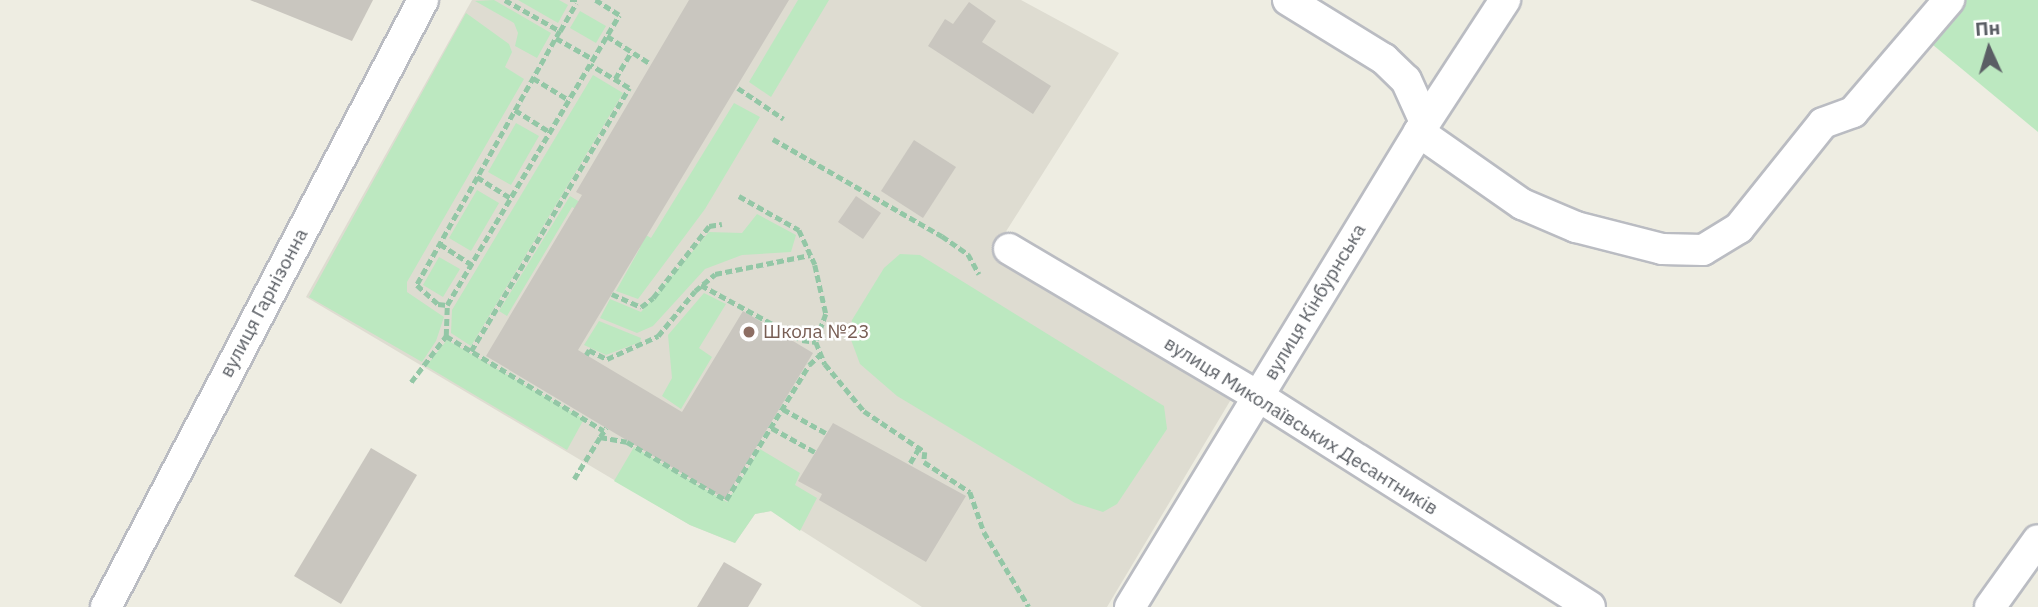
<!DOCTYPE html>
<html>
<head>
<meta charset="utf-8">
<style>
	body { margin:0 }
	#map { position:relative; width:2038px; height:607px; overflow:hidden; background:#eeede2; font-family:"IBM Plex Sans",sans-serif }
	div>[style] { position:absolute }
	.education>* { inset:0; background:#dedcd1 }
	.green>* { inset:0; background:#bce8c0 }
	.building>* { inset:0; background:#c9c6bf }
	.path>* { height:4.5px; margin-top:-2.25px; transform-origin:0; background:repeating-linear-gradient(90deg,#93c7a6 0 7px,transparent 0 10.5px) }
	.roads { filter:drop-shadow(2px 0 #babcc2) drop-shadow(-2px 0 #babcc2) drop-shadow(0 2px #babcc2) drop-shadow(0 -2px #babcc2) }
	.minor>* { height:30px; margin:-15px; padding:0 15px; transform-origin:15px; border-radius:15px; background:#fff }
	.dots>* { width:19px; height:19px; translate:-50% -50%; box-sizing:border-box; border:4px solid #fff; border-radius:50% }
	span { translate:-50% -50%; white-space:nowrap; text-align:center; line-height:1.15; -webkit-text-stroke:5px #fff; paint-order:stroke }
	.street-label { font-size:19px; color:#5a5e64 }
	.education-label { font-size:19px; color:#785e54 }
	.left { translate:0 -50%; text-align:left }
	.north { position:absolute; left:1954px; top:14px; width:70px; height:70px; -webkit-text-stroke:5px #fff; paint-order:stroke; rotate:356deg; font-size:19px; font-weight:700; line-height:28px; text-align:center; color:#5a5e64 }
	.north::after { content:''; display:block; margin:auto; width:24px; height:32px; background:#5a5e64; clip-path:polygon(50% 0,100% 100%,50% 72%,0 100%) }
</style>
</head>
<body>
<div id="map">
	<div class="education">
		<i style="clip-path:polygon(472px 0,1021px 0,1119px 53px,993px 252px,1236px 391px,1107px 607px,922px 607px,771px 511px,755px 514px,735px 543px,690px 525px,306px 297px)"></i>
	</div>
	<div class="green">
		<i style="clip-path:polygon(494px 0,551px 33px,537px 58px,515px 46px,518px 33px,514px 23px,475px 1px)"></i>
		<i style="clip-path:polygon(518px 0,559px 0,568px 5px,558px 23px)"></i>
		<i style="clip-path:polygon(798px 0,829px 0,771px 97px,749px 82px)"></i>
		<i style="clip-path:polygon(1949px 0,2038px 0,2038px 132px,1921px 35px)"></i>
		<i style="clip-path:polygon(580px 11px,606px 26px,596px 43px,570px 28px)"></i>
		<i style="clip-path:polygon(466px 13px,509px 44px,512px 52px,505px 67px,524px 79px,407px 282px,407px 292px,444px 317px,436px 341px,422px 362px,309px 297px)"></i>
		<i style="clip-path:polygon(593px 75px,623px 93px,471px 346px,451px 333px,452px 310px)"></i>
		<i style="clip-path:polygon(734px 103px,760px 117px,705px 209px,638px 299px,616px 291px,640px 248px,614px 233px,623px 221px,651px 238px)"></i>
		<i style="clip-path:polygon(516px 123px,539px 136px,511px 185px,488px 172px)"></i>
		<i style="clip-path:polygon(477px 190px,499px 203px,471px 251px,449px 238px)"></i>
		<i style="clip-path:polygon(570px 196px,601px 215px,596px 221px,572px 207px,507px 316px,499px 311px)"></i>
		<i style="clip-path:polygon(757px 214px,796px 235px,791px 252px,742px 255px,705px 269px,653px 326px,637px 333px,600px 318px,610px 299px,641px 312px,709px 232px,742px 233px)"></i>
		<i style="clip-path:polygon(900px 254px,920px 255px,1164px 406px,1167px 429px,1117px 504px,1103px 512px,1075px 503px,897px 396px,860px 364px,850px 337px,852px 320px,884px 268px)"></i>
		<i style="clip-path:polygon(439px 257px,460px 269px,443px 297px,423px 285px)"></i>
		<i style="clip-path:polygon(704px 293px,726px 304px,699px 348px,712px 357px,681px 409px,662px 396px,672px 378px,668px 335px)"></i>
		<i style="clip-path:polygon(599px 321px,641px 338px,640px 342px,606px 355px,584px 345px)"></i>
		<i style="clip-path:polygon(447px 340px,584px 419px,567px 450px,426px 366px)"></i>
		<i style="clip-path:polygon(634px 447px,727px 502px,760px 449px,800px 473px,795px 485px,817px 498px,800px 531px,771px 511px,755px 514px,735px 543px,690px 525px,614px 481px)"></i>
	</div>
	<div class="building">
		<i style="clip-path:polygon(250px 0,373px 0,352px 41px)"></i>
		<i style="clip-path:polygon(689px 0,789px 0,578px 350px,682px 412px,743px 311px,813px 353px,725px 499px,486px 356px,582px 195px,576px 192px)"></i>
		<i style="clip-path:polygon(969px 2px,996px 21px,982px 42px,1051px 86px,1033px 114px,928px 46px,945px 19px,953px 24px)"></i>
		<i style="clip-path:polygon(914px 140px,956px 167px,923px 218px,881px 191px)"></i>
		<i style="clip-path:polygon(856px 196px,881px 213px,863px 239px,838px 222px)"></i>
		<i style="clip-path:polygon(833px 423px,966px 496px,926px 562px,819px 500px,822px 494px,798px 481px)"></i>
		<i style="clip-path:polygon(371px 448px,417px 475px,341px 604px,294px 576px)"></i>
		<i style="clip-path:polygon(724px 562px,762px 584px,748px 607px,697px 607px)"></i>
	</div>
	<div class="path">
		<i style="left:505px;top:0;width:63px;rotate:29.4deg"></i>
		<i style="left:560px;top:31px;width:32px;rotate:-60deg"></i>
		<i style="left:570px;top:0;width:8px"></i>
		<i style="left:560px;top:31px;width:291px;rotate:119.4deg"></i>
		<i style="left:417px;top:285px;width:28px;rotate:42deg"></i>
		<i style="left:438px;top:304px;width:9px;rotate:6deg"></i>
		<i style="left:447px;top:305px;width:337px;rotate:-59.3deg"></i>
		<i style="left:619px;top:15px;width:28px;rotate:-148deg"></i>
		<i style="left:607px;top:36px;width:52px;rotate:32.5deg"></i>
		<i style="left:556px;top:38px;width:43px;rotate:29.6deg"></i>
		<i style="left:533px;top:78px;width:42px;rotate:31.4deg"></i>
		<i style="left:615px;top:79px;width:31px;rotate:-59deg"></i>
		<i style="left:738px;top:88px;width:55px;rotate:34deg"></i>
		<i style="left:515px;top:110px;width:41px;rotate:32.2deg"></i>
		<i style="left:773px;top:139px;width:195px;rotate:29.9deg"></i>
		<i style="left:942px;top:236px;width:32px;rotate:35deg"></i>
		<i style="left:968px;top:254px;width:23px;rotate:61deg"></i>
		<i style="left:477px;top:177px;width:40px;rotate:32deg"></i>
		<i style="left:739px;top:196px;width:69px;rotate:29.5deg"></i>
		<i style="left:799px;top:230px;width:38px;rotate:65deg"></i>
		<i style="left:815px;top:265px;width:50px;rotate:77.3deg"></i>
		<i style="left:826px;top:314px;width:30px;rotate:110deg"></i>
		<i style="left:816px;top:342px;width:24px;rotate:68deg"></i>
		<i style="left:825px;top:364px;width:61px;rotate:50.3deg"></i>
		<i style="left:864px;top:411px;width:73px;rotate:33.9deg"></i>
		<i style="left:925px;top:452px;width:10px;rotate:96deg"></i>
		<i style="left:924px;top:462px;width:55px;rotate:33.1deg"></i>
		<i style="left:970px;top:492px;width:42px;rotate:70.7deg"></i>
		<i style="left:984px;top:532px;width:87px;rotate:59deg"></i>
		<i style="left:440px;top:244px;width:38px;rotate:33deg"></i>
		<i style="left:701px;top:285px;width:115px;rotate:28.6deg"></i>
		<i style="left:802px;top:340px;width:14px;rotate:8deg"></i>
		<i style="left:612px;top:294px;width:32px;rotate:24deg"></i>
		<i style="left:641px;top:307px;width:15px;rotate:-37deg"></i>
		<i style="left:653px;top:298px;width:91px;rotate:-52.1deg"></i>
		<i style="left:709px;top:226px;width:13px;rotate:-9deg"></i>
		<i style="left:446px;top:336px;width:184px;rotate:31deg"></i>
		<i style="left:471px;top:351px;width:307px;rotate:-59deg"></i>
		<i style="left:629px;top:88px;width:45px;rotate:-149.5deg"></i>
		<i style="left:586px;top:355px;width:6px;rotate:-59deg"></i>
		<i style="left:589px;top:350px;width:20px;rotate:27deg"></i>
		<i style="left:607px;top:359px;width:56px;rotate:-24.3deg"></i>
		<i style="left:658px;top:336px;width:58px;rotate:-50.6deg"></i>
		<i style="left:695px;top:291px;width:26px;rotate:-40deg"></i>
		<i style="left:715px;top:274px;width:97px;rotate:-11.3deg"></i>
		<i style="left:411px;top:382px;width:58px;rotate:-52.7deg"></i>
		<i style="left:446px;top:336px;width:31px;rotate:-88deg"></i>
		<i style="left:783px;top:409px;width:49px;rotate:29.2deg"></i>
		<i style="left:772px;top:428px;width:49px;rotate:29.2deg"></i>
		<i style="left:600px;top:437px;width:11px;rotate:-56deg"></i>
		<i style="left:910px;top:463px;width:17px;rotate:-59deg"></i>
		<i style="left:574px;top:479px;width:49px;rotate:-58.2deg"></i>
		<i style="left:600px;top:437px;width:27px;rotate:10deg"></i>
		<i style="left:627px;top:442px;width:115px;rotate:30.4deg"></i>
		<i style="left:726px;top:500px;width:158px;rotate:-58.4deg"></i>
		<i style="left:809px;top:365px;width:16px;rotate:-43deg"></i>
	</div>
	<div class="roads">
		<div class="minor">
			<i style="left:1288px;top:0;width:113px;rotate:31.6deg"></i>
			<i style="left:1384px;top:59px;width:30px;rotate:44deg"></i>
			<i style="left:1406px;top:80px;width:46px;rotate:65.7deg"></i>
			<i style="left:1419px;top:132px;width:126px;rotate:35deg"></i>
			<i style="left:1522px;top:204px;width:59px;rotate:23.1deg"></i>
			<i style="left:1576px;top:227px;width:89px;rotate:14.3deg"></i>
			<i style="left:1662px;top:249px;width:41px;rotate:1.4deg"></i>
			<i style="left:1703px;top:250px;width:42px;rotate:-31.4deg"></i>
			<i style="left:1739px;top:228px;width:134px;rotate:-51.3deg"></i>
			<i style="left:1823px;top:123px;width:32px;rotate:-20deg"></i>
			<i style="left:1853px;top:112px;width:148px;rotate:-49.4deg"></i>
			<i style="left:1009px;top:249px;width:289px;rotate:30.6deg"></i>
			<i style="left:1258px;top:396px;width:393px;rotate:32.4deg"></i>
			<i style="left:106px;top:607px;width:685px;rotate:-62.42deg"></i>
			<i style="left:1130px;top:607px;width:556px;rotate:-58.68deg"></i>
			<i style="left:1419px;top:132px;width:158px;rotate:-56.9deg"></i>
			<i style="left:1990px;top:607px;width:82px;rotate:-54.4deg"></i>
		</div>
	</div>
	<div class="dots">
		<i style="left:749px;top:332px;background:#8d6e63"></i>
	</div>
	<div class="street-label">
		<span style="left:1315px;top:302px;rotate:-59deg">вулиця Кінбурнська</span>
		<span style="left:264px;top:303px;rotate:-62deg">вулиця Гарнізонна</span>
		<span style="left:1301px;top:426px;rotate:32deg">вулиця Миколаївських Десантників</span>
	</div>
	<div class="education-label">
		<span class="left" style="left:763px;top:332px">Школа №23</span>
	</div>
	<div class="north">Пн</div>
</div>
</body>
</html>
